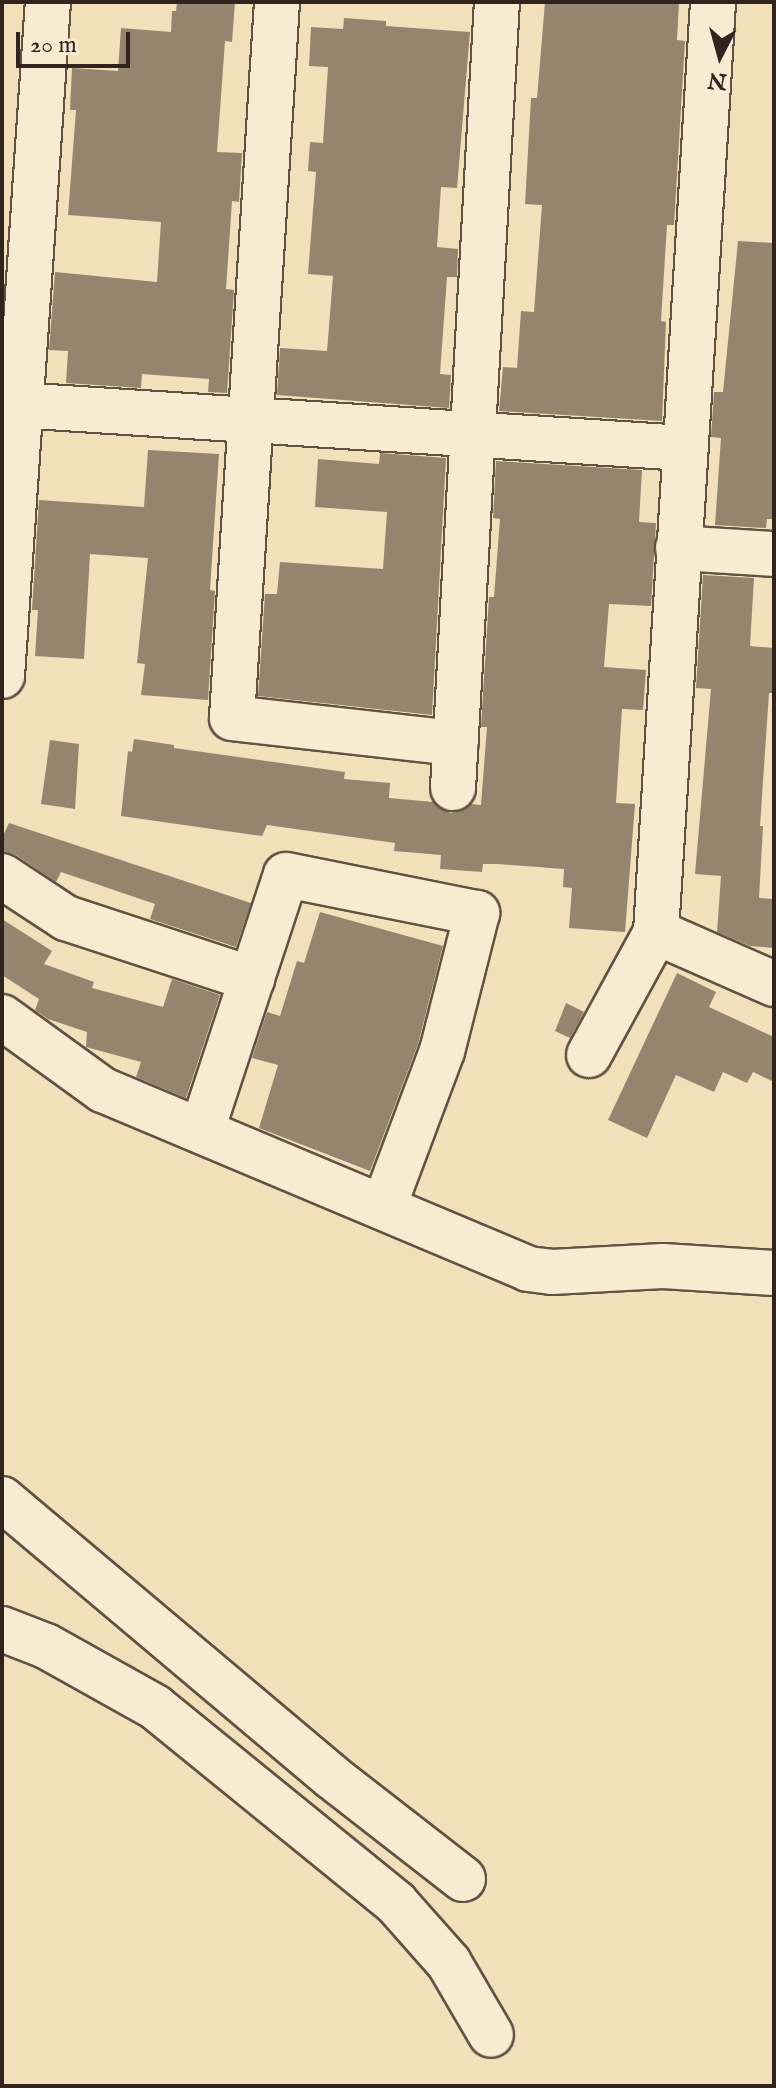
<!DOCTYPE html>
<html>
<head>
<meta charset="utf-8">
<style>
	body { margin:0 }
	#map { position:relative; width:776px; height:2088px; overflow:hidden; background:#f2e0ba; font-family:"IM FELL English",serif }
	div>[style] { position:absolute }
	.building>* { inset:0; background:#95856f }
	.roads { filter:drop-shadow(2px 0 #615244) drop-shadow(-2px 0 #615244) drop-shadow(0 2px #615244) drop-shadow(0 -2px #615244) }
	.minor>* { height:44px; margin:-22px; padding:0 22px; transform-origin:22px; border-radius:22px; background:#f7ebd2 }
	span { translate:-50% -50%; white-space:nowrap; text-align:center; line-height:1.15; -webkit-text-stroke:8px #f7ebd2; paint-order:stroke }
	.frame { position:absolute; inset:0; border:4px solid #31231d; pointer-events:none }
	.north { position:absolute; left:680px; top:16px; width:80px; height:80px; -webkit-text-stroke:6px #f7ebd2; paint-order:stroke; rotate:186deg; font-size:22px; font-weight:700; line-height:32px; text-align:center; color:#31231d }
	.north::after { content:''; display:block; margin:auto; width:28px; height:36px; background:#31231d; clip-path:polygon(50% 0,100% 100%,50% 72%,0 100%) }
	.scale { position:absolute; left:16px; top:32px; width:114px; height:36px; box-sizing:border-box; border:4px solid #31231d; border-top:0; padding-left:10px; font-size:24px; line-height:28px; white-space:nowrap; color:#31231d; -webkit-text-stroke:6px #f7ebd2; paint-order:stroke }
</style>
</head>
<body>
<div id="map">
	<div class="building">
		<i style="clip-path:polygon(177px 2px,235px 2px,232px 42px,225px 41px,217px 152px,242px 153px,239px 202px,232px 201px,226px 289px,234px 290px,227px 393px,208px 392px,209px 379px,142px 374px,141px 388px,66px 383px,68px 351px,49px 350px,55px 272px,157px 282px,161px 222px,68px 215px,76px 110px,70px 110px,72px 68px,118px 71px,121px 28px,171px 32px,172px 11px,176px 11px)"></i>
		<i style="clip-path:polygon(545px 2px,679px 2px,677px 40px,685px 41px,674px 225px,667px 225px,661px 321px,666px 322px,662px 421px,499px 411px,503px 367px,517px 368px,521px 311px,534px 312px,542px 205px,525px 204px,531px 98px,537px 98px)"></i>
		<i style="clip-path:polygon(344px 18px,386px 21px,386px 26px,470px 32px,457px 188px,441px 187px,437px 247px,458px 249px,457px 277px,447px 277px,440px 374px,451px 375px,449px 408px,277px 395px,280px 348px,327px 351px,333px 276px,308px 274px,316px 172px,308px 171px,310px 142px,323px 143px,328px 67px,309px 66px,311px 27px,343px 29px)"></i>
		<i style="clip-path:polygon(738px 241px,774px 243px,774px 519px,767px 519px,766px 528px,715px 525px,721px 438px,711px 437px,714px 392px,723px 392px)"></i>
		<i style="clip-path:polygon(148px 450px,219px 454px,210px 590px,215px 591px,208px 700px,141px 695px,145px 664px,137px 663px,148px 558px,90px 554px,84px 659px,35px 656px,38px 610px,32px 610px,39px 500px,144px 507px)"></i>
		<i style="clip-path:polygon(380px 453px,446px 458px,432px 715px,258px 696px,265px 594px,277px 594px,280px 562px,383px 569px,387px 512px,315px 507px,318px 459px,379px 464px)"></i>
		<i style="clip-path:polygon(496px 461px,642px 470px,639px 522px,656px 523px,651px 606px,609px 604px,604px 667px,646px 670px,643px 710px,622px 709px,616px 803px,635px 804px,625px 932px,569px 928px,572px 888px,563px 887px,564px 869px,498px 864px,483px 864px,482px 872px,440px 869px,441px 855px,394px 851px,395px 843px,267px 825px,262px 836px,121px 816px,128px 751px,132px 752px,134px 739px,174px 745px,174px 748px,345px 772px,344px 779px,390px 783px,389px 798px,433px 802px,451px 813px,471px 804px,481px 805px,487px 727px,481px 727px,489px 597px,494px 597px,500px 519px,493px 518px)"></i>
		<i style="clip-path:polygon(703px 575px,754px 578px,750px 646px,774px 648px,774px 693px,769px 693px,760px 826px,763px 826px,759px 898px,774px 899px,774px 948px,750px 946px,717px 932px,721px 876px,695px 874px,711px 689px,696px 688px)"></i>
		<i style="clip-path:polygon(50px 740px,79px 744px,75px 809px,41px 804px)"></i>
		<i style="clip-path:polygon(9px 823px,251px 903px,236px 947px,150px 919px,155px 904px,61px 872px,56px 882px,16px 855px,2px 851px,2px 838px)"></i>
		<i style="clip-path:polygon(320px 912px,443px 946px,418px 1044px,370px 1171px,259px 1128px,278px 1065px,252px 1058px,267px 1012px,280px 1016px,297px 961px,304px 963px)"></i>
		<i style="clip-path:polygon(2px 919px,52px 951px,44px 964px,94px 982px,92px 988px,163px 1007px,172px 979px,220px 995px,186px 1098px,136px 1077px,141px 1062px,86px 1047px,87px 1032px,48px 1019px,35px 1010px,39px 999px,2px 975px)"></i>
		<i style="clip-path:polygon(677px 973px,716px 992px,709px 1007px,774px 1037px,774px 1082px,753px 1072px,747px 1083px,723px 1072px,714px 1092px,676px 1075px,647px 1138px,608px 1120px)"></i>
		<i style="clip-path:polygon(566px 1003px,584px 1012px,570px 1038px,555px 1031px)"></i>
	</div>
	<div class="roads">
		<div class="minor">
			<i style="left:277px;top:2px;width:717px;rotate:93.6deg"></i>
			<i style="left:232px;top:718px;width:225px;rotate:6.4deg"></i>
			<i style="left:2px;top:404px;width:684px;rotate:3.69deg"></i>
			<i style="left:678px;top:548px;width:96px;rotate:3.6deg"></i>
			<i style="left:2px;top:676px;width:676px;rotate:-86.1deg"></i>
			<i style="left:453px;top:788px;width:787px;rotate:-86.8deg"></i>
			<i style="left:2px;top:876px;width:77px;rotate:33.3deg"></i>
			<i style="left:66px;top:918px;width:196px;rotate:18.2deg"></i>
			<i style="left:656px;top:932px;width:129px;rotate:23.8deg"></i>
			<i style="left:2px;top:1017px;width:125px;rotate:35.9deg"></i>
			<i style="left:103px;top:1090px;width:461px;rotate:22.8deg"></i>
			<i style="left:528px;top:1269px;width:24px;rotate:7deg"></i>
			<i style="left:552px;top:1272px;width:111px;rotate:-3.1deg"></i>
			<i style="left:663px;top:1266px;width:111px;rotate:3.6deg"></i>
			<i style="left:589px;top:1055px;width:140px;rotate:-61.4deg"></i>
			<i style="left:656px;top:932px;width:932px;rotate:-86.49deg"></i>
			<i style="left:202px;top:1130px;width:268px;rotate:-71.8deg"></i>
			<i style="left:286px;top:875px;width:195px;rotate:11.3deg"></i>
			<i style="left:477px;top:913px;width:142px;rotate:104.2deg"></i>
			<i style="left:442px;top:1051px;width:165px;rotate:110.5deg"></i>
			<i style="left:2px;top:1499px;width:431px;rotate:40.1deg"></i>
			<i style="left:332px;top:1777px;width:166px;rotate:37.9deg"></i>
			<i style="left:2px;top:1629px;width:47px;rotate:21.1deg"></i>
			<i style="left:46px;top:1646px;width:125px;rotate:29.2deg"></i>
			<i style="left:155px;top:1707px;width:311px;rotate:39.1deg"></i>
			<i style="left:396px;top:1903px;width:80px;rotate:48.5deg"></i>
			<i style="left:449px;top:1963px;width:83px;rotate:59.7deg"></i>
		</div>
	</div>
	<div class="frame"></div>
	<div class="north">N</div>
	<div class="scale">20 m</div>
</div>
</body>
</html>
